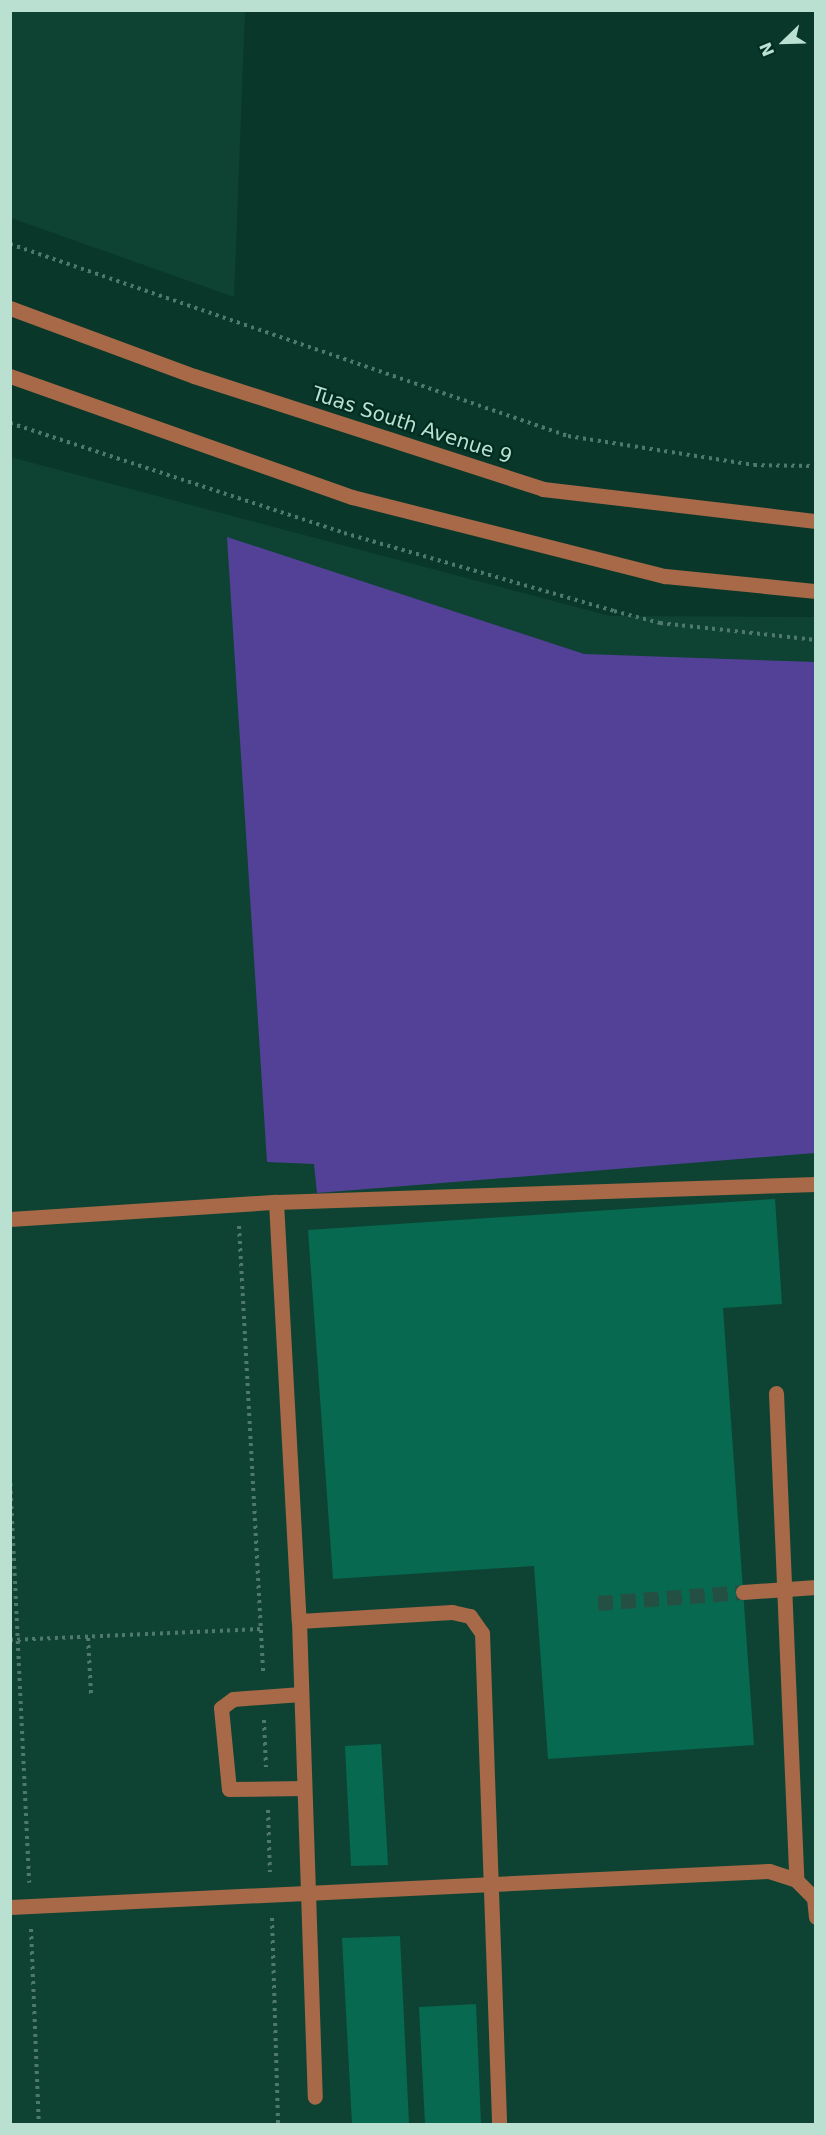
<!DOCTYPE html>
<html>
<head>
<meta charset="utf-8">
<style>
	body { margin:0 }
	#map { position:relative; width:826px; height:2135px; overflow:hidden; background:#09372a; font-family:"DejaVu Sans",sans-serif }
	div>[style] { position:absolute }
	.built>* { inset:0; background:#0e4333 }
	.green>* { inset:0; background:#534198 }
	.building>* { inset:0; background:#066950 }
	.minor-tunnel>* { height:15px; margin-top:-7.5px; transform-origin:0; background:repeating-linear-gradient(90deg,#245043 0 15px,transparent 0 23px) }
	.path>* { height:4px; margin-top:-2px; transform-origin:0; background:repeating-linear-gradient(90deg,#4e796c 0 3px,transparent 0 7.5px) }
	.minor>* { height:15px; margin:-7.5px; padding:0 7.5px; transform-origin:7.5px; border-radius:7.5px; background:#a76947 }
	span { translate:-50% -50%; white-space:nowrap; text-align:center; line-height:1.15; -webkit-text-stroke:4.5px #002d20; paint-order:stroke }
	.street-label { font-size:20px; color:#bae0d1 }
	.frame { position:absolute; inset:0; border:12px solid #bae0d1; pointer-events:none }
	.north { position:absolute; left:754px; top:12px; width:60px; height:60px; -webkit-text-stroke:4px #002d20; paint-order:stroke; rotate:247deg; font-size:16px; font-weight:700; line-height:24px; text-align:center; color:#bae0d1 }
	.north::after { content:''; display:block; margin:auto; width:21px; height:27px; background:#bae0d1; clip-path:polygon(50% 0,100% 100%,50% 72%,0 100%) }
</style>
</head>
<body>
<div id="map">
	<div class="built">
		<i style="clip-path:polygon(11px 10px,245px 11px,234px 297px,11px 218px)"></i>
		<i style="clip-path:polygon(10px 457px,610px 616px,815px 617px,815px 2124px,11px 2124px)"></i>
	</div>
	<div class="green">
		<i style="clip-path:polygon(227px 537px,584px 654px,815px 662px,815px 1153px,317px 1193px,314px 1164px,267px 1162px)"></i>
	</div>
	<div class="building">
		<i style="clip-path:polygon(775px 1199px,782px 1304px,723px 1308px,754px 1745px,548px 1759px,534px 1566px,333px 1579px,308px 1230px)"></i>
		<i style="clip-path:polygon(381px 1744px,388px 1865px,351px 1866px,345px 1746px)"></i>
		<i style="clip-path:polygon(400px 1936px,409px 2124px,352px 2124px,342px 1938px)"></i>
		<i style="clip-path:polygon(476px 2004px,481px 2124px,425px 2124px,419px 2007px)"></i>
	</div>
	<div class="minor-tunnel">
		<i style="left:598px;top:1603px;width:145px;rotate:-4.3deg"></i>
	</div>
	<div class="path">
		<i style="left:10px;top:244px;width:590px;rotate:18.99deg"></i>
		<i style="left:568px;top:436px;width:188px;rotate:8.9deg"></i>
		<i style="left:754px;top:465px;width:62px;rotate:0.9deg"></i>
		<i style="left:10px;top:423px;width:352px;rotate:18.2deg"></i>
		<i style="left:344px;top:533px;width:281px;rotate:16.1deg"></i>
		<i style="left:614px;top:611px;width:48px;rotate:14.6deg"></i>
		<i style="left:660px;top:623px;width:157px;rotate:6.2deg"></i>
		<i style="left:239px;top:1226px;width:449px;rotate:86.9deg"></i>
		<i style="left:10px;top:1476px;width:407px;rotate:87.3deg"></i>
		<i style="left:88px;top:1638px;width:56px;rotate:86.9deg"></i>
		<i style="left:10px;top:1640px;width:254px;rotate:-2.5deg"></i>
		<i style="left:264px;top:1720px;width:47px;rotate:87.6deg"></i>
		<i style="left:268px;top:1810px;width:62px;rotate:88.2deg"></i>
		<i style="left:272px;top:1918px;width:206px;rotate:88.3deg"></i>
		<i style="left:31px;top:1929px;width:195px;rotate:87.7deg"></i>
	</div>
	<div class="minor">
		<i style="left:10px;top:308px;width:196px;rotate:20.3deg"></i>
		<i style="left:194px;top:376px;width:367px;rotate:17.9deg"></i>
		<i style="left:543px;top:489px;width:275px;rotate:6.7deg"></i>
		<i style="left:10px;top:376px;width:363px;rotate:19.5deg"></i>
		<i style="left:352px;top:497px;width:323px;rotate:14.2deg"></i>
		<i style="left:665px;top:576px;width:152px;rotate:5.7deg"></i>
		<i style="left:276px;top:1202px;width:420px;rotate:86.9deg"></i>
		<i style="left:299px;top:1621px;width:476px;rotate:88.1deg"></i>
		<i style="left:10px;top:1219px;width:267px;rotate:-3.7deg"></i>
		<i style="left:276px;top:1202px;width:540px;rotate:-1.91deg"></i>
		<i style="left:776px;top:1393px;width:487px;rotate:87.6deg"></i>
		<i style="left:743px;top:1592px;width:73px;rotate:-3.9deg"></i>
		<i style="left:299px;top:1621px;width:153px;rotate:-3.4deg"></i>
		<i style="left:452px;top:1612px;width:18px;rotate:13deg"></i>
		<i style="left:470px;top:1616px;width:21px;rotate:55deg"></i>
		<i style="left:482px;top:1633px;width:491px;rotate:88deg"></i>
		<i style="left:301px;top:1694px;width:68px;rotate:175.8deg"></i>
		<i style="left:233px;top:1699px;width:15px;rotate:143deg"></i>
		<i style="left:221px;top:1708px;width:81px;rotate:84.4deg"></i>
		<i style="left:229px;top:1789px;width:75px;rotate:-0.8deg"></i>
		<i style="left:10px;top:1907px;width:760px;rotate:-2.72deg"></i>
		<i style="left:769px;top:1871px;width:28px;rotate:18deg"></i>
		<i style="left:796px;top:1880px;width:25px;rotate:45deg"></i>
		<i style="left:814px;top:1898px;width:19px;rotate:84deg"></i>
	</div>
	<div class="street-label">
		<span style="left:412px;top:425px;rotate:18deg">Tuas South Avenue 9</span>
	</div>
	<div class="frame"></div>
	<div class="north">N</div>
</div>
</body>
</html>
